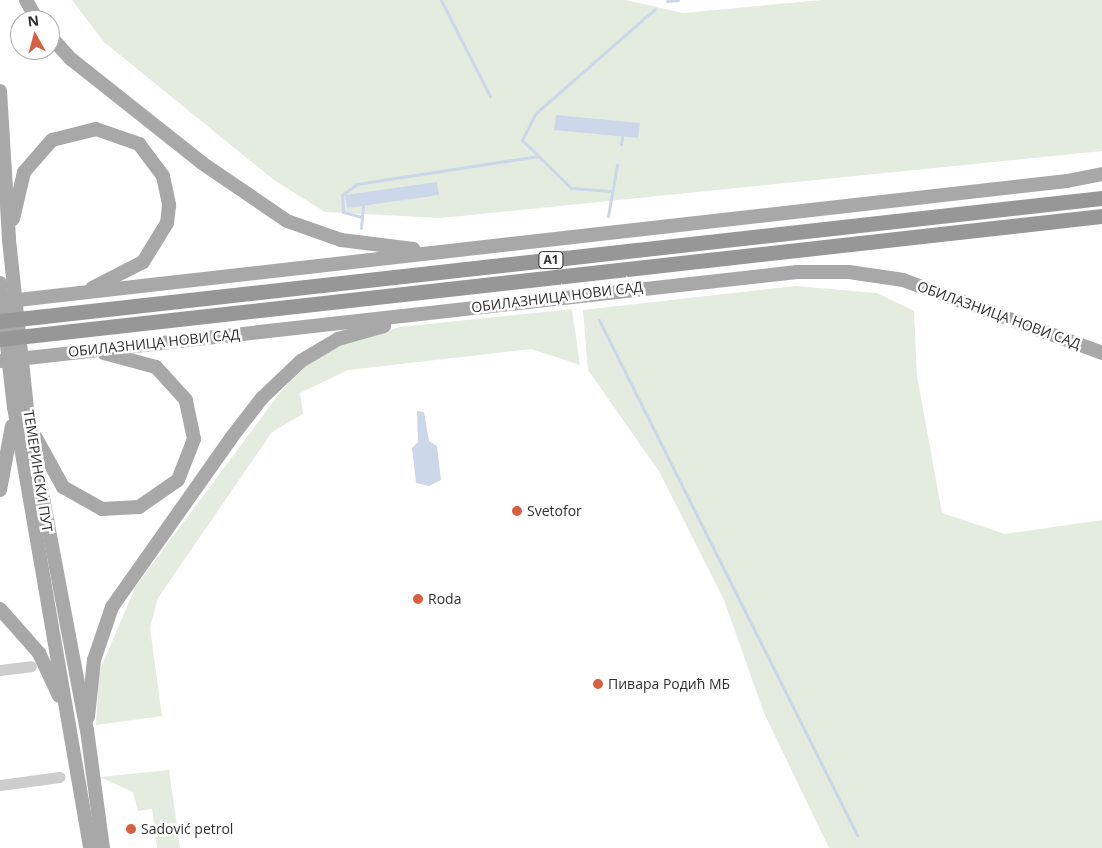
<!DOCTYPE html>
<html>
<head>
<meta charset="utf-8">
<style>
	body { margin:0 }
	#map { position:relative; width:1102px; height:848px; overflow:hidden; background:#fff; font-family:"Open Sans",sans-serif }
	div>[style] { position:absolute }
	.green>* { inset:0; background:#e3ecdf }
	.water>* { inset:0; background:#cdd7ea }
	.stream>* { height:3px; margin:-1.5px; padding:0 1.5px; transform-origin:1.5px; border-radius:1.5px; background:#cdd7ea }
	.minor>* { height:11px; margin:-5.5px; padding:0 5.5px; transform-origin:5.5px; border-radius:5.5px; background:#cdcdcd }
	.major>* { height:14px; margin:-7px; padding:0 7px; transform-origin:7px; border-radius:7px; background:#a8a8a8 }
	.highway>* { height:15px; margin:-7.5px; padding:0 7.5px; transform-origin:7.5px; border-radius:7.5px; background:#979797 }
	.dots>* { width:14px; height:14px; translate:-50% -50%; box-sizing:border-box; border:2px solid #fff; border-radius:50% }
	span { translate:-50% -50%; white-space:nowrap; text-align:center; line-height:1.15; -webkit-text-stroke:5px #fff; paint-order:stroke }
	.shield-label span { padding:1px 4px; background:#fff; border:1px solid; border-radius:4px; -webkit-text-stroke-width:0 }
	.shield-label { font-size:12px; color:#303030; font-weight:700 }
	.street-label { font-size:14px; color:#303030 }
	.poi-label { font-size:14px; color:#303030 }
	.left { translate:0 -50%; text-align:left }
	.north { position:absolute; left:10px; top:10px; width:50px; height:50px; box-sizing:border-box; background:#fff; border:1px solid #acacac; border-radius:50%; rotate:353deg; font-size:14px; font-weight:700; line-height:20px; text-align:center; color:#303030 }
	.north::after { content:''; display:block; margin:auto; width:18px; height:22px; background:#d85f42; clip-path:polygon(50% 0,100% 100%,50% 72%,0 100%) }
</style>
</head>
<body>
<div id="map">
	<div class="green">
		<i style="clip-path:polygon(72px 0,626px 0,683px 13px,822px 0,1102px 0,1102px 151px,441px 218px,325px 212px,274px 180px,104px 42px)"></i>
		<i style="clip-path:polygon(796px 286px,877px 293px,914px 311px,917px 376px,942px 513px,1005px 534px,1102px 520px,1102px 848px,829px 848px,764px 713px,724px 600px,660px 473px,588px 370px,583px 310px)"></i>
		<i style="clip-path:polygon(572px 309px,580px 365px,531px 349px,348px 370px,300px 393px,303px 414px,272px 432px,158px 598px,150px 628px,162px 716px,96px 725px,99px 672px,136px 586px,282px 390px,308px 364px,343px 342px,400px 327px)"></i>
		<i style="clip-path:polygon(169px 770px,180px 848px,157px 848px,152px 809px,138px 811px,133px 792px,100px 777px)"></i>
	</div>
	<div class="water">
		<i style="clip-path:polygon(556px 115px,640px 123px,638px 138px,554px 130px)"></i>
		<i style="clip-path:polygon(437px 182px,439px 195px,347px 208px,345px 195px)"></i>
		<i style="clip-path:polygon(417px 411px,424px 412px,429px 441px,437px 446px,441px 480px,429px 486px,416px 483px,412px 448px,418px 442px)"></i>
	</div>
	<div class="stream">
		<i style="left:441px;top:0;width:108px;rotate:63deg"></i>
		<i style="left:667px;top:1px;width:11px;rotate:-5deg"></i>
		<i style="left:621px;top:144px;width:7px;rotate:-82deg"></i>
		<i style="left:612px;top:191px;width:41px;rotate:-175.8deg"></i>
		<i style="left:571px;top:188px;width:69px;rotate:-135.6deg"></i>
		<i style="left:522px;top:140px;width:30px;rotate:-63deg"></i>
		<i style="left:536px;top:113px;width:158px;rotate:-41.2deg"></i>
		<i style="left:608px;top:216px;width:52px;rotate:-80deg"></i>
		<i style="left:362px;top:217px;width:20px;rotate:-165deg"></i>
		<i style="left:343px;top:212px;width:17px;rotate:-93deg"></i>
		<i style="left:342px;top:195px;width:19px;rotate:-36deg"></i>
		<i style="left:357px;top:184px;width:182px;rotate:-8.8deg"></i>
		<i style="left:361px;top:228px;width:23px;rotate:-85deg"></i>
		<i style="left:599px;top:320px;width:576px;rotate:63.39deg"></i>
	</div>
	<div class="minor">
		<i style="left:0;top:670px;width:31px;rotate:-7deg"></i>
		<i style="left:0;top:785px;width:60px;rotate:-7.7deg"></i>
	</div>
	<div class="major">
		<i style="left:26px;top:0;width:23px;rotate:61deg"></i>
		<i style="left:50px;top:36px;width:31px;rotate:48deg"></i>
		<i style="left:71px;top:59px;width:167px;rotate:38.4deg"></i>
		<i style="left:202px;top:163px;width:103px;rotate:34.3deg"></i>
		<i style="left:287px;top:221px;width:57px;rotate:19.4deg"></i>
		<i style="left:341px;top:240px;width:73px;rotate:7.1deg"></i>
		<i style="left:0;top:91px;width:149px;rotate:86.5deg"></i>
		<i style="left:9px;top:240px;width:180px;rotate:83.9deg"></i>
		<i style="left:28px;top:419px;width:317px;rotate:79.3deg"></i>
		<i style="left:87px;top:730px;width:119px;rotate:82.3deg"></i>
		<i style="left:13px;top:219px;width:48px;rotate:-76.8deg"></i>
		<i style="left:24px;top:172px;width:43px;rotate:-48.8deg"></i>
		<i style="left:52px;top:140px;width:45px;rotate:-14deg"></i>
		<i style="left:96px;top:129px;width:46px;rotate:19.2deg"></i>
		<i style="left:139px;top:144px;width:40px;rotate:53deg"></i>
		<i style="left:163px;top:176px;width:30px;rotate:78deg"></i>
		<i style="left:169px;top:205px;width:18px;rotate:96deg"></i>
		<i style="left:167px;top:223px;width:46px;rotate:121.6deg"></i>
		<i style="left:143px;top:262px;width:57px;rotate:153deg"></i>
		<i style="left:0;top:283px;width:125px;rotate:83.6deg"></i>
		<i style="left:14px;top:407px;width:448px;rotate:80.2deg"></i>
		<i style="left:0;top:302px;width:1074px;rotate:-6.47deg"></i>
		<i style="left:1067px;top:181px;width:36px;rotate:-11deg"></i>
		<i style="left:0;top:361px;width:802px;rotate:-6.37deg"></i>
		<i style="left:797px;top:272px;width:52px"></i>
		<i style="left:849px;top:272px;width:55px;rotate:8.4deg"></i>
		<i style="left:903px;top:280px;width:212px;rotate:20.1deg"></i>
		<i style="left:36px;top:438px;width:56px;rotate:61.1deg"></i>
		<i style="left:63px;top:487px;width:45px;rotate:29.4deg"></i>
		<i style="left:102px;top:509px;width:37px;rotate:-3deg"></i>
		<i style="left:139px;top:507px;width:47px;rotate:-34.7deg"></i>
		<i style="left:178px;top:480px;width:44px;rotate:-68.7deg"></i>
		<i style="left:194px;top:439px;width:40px;rotate:-102deg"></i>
		<i style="left:186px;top:400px;width:45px;rotate:-132.3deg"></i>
		<i style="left:156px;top:367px;width:54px;rotate:-164.9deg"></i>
		<i style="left:0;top:490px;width:65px;rotate:-79.4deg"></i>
		<i style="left:0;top:609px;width:59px;rotate:48.4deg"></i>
		<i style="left:39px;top:653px;width:47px;rotate:65.1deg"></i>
		<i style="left:88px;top:717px;width:57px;rotate:-84deg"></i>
		<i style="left:94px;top:660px;width:56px;rotate:-71.2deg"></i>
		<i style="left:112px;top:607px;width:207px;rotate:-54.8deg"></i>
		<i style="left:231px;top:438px;width:51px;rotate:-52.2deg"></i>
		<i style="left:262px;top:398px;width:54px;rotate:-43.5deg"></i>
		<i style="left:301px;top:361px;width:43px;rotate:-30.7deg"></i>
		<i style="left:338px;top:339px;width:48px;rotate:-15.8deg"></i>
	</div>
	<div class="highway">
		<i style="left:0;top:321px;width:1109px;rotate:-6.37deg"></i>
		<i style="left:0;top:339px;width:1109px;rotate:-6.37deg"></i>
	</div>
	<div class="dots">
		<i style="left:517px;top:511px;background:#d85f42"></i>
		<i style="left:418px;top:599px;background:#d85f42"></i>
		<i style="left:598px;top:684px;background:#d85f42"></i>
		<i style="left:131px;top:829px;background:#d85f42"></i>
	</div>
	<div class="shield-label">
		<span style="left:551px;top:260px">A1</span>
	</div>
	<div class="street-label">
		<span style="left:557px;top:297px;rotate:-7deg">ОБИЛАЗНИЦА НОВИ САД</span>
		<span style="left:999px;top:315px;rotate:20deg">ОБИЛАЗНИЦА НОВИ САД</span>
		<span style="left:154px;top:343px;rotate:-6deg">ОБИЛАЗНИЦА НОВИ САД</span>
		<span style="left:38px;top:471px;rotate:81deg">ТЕМЕРИНСКИ ПУТ</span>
	</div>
	<div class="poi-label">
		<span class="left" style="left:527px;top:511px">Svetofor</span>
		<span class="left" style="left:428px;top:599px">Roda</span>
		<span class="left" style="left:608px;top:684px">Пивара Родић МБ</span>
		<span class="left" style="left:141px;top:829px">Sadović petrol</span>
	</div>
	<div class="north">N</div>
</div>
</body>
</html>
